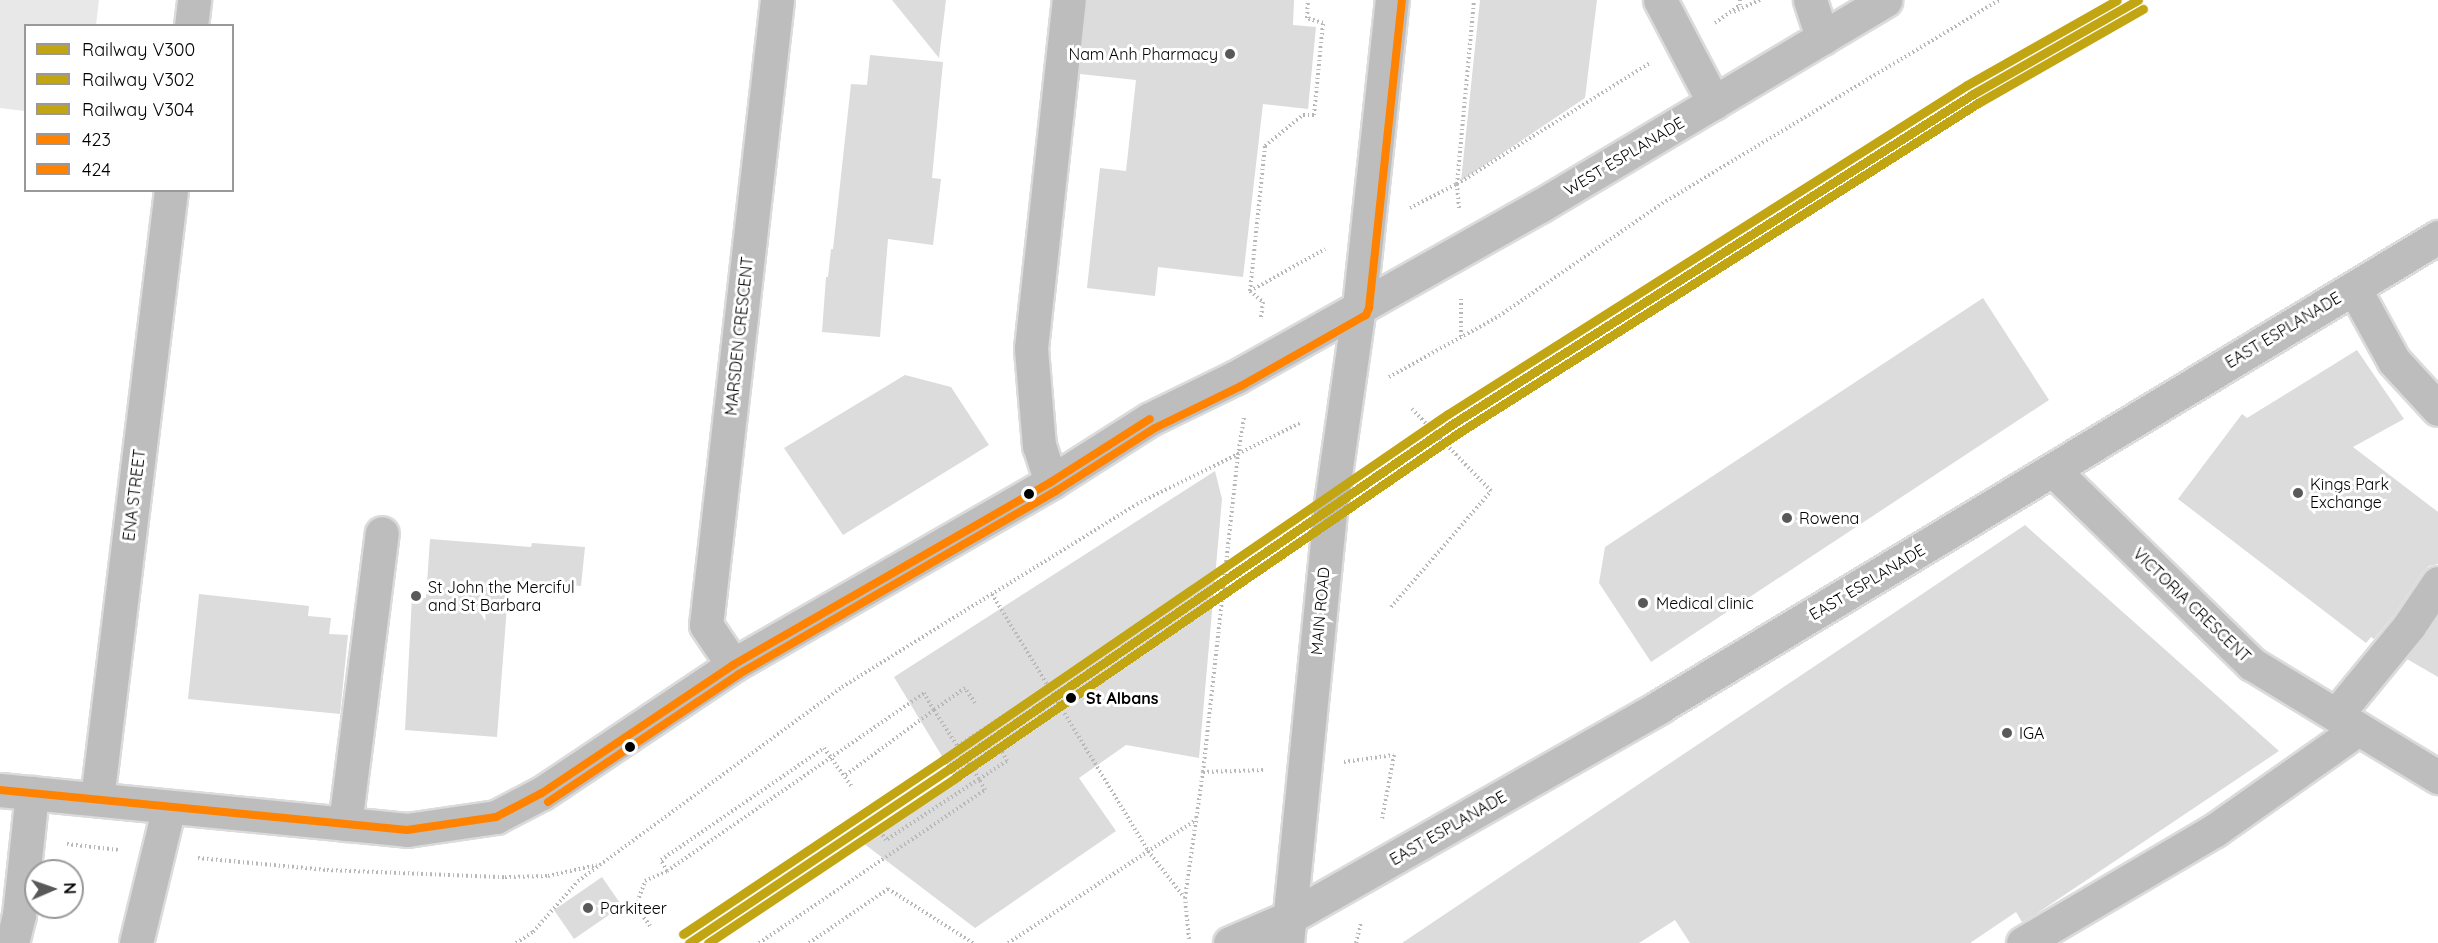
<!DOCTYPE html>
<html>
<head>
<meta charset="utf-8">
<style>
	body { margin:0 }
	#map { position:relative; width:2438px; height:943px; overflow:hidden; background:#fff; font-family:Quicksand,sans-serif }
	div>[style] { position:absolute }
	.green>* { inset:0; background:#e8e8e8 }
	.building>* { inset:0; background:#dcdcdc }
	.path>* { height:4px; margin-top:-2px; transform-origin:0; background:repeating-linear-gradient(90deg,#b8b8b8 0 1.5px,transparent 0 4.5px) }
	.roads { filter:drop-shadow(2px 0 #dbdbdb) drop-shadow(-2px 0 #dbdbdb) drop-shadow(0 2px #dbdbdb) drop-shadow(0 -2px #dbdbdb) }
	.minor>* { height:33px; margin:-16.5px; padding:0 16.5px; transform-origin:16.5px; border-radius:16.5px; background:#bdbdbd }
	.major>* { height:33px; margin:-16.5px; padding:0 16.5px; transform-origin:16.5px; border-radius:16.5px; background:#bdbdbd }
	.bus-1>* { height:8px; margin:-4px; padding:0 4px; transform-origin:4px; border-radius:4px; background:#ff8200 }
	.bus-2>* { height:8px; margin:-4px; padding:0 4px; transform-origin:4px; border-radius:4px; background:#ff8200 }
	.rail-1>* { height:9px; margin:-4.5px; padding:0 4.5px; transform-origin:4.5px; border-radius:4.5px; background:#c2a513 }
	.rail-2>* { height:9px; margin:-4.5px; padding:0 4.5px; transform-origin:4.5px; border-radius:4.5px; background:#c2a513 }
	.rail-3>* { height:9px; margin:-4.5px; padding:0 4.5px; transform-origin:4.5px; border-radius:4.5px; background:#c2a513 }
	.dots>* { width:16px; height:16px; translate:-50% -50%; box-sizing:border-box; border:3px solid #fff; border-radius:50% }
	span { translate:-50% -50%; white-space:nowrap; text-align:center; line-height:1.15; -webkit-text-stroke:6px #fff; paint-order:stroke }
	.poi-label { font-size:16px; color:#000 }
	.right { translate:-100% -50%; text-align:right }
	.left { translate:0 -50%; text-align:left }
	.street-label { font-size:16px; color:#000 }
	.stop-label { font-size:16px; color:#000; font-weight:700 }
	.legend { position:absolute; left:24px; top:24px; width:210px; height:168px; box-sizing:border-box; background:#fff; border:2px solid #999; margin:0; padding:8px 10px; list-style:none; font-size:18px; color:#000 }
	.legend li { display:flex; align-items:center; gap:12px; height:30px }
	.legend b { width:30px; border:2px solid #999 }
	.north { position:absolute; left:24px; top:859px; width:60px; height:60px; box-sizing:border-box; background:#fff; border:2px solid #999; border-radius:50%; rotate:88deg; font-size:16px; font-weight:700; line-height:24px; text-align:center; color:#000 }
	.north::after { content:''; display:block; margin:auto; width:21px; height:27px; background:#595959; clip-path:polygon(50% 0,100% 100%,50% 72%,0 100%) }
</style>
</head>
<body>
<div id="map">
	<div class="green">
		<i style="clip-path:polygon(0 0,99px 0,96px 25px,26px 26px,25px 111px,0 108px)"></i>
	</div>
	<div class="building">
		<i style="clip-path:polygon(892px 0,946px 0,939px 58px)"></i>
		<i style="clip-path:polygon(1087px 0,1294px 0,1293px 25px,1316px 27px,1308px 109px,1263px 104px,1243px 277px,1158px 267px,1155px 296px,1087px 288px,1100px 168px,1126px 171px,1136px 80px,1080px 74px)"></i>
		<i style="clip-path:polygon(1480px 0,1597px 0,1585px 98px,1461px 181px)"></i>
		<i style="clip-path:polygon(870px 55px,943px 62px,932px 178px,941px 179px,933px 245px,888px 239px,880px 337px,822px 332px,826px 277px,828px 277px,831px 249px,833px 249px,851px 84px,867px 85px)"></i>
		<i style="clip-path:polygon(1983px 298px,2049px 400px,1651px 662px,1599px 583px,1605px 547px)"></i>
		<i style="clip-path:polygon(2357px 350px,2404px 419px,2353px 447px,2438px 512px,2438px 564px,2429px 566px,2423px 572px,2394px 615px,2374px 639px,2371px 637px,2366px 643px,2178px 499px,2242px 414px,2247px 418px)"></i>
		<i style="clip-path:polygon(905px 375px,951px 387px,989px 445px,843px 535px,784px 448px)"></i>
		<i style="clip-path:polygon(1215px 471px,1222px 499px,1199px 758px,1126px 745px,1079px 778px,1116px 831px,975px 928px,863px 843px,957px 781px,894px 677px)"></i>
		<i style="clip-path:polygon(2025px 525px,2279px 751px,2036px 914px,2022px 922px,2016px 912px,1970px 943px,1690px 943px,1675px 920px,1639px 943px,1402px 943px)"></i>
		<i style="clip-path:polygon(430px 539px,531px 547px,532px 543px,585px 547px,581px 586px,509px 580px,497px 737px,405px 730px,412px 597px,426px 598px)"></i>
		<i style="clip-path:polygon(199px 594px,309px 606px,308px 616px,331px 618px,329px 634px,348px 635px,340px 714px,188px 699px)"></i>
		<i style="clip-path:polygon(2438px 617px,2438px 677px,2407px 659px)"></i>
		<i style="clip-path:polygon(602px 877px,622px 906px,574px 939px,554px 910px)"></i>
	</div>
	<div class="path">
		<i style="left:1734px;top:12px;width:29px;rotate:-25deg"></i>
		<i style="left:1715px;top:23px;width:31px;rotate:-36deg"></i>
		<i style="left:1740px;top:5px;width:5px;rotate:-90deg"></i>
		<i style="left:1410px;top:208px;width:53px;rotate:-27.1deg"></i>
		<i style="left:1457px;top:184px;width:228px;rotate:-32.1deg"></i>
		<i style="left:1459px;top:208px;width:24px;rotate:-95deg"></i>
		<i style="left:1457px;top:184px;width:185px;rotate:-84.7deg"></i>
		<i style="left:1250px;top:291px;width:17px;rotate:40deg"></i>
		<i style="left:1263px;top:302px;width:16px;rotate:97deg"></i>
		<i style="left:1250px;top:291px;width:86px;rotate:-29.2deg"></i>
		<i style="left:1250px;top:291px;width:146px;rotate:-84.1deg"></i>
		<i style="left:1265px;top:146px;width:49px;rotate:-39.2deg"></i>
		<i style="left:1303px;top:115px;width:11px"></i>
		<i style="left:1314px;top:115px;width:92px;rotate:-84.4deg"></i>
		<i style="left:1323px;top:23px;width:17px;rotate:-163deg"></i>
		<i style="left:1307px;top:18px;width:18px;rotate:-87deg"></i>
		<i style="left:1461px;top:336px;width:40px;rotate:-90deg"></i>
		<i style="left:1389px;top:377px;width:126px;rotate:-29deg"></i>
		<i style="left:1499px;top:316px;width:203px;rotate:-34.6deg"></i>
		<i style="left:1666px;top:201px;width:389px;rotate:-31.1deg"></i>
		<i style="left:992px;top:594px;width:301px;rotate:58.7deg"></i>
		<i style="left:1148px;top:851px;width:58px;rotate:52deg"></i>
		<i style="left:1391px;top:607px;width:153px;rotate:-49.2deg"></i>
		<i style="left:1491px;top:491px;width:114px;rotate:-133.9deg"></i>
		<i style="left:975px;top:703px;width:18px;rotate:-124deg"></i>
		<i style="left:965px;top:688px;width:38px;rotate:145deg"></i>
		<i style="left:934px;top:710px;width:82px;rotate:56.9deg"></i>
		<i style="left:979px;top:779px;width:33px;rotate:-33deg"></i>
		<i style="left:1007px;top:761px;width:16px;rotate:-117deg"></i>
		<i style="left:958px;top:746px;width:108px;rotate:-33.2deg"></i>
		<i style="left:1344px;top:762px;width:50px;rotate:-8deg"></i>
		<i style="left:1394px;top:755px;width:65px;rotate:100.6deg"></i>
		<i style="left:1203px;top:772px;width:62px;rotate:-1.8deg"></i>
		<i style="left:67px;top:844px;width:52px;rotate:6.6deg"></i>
		<i style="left:198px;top:858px;width:130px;rotate:5.3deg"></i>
		<i style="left:327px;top:870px;width:178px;rotate:2.3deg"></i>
		<i style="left:505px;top:877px;width:43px;rotate:-1.3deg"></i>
		<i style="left:548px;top:876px;width:50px;rotate:-12.7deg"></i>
		<i style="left:667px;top:871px;width:13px;rotate:-119deg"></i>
		<i style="left:661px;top:860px;width:198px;rotate:-34.5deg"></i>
		<i style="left:824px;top:748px;width:48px;rotate:54.3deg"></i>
		<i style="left:650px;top:926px;width:24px;rotate:-125deg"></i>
		<i style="left:636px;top:906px;width:27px;rotate:-70deg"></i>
		<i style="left:645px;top:881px;width:24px;rotate:-24deg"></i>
		<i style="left:667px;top:871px;width:313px;rotate:-34.7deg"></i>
		<i style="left:924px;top:693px;width:20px;rotate:60deg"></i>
		<i style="left:934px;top:710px;width:112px;rotate:143.7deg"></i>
		<i style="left:1189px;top:939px;width:41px;rotate:-95.6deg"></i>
		<i style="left:1185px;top:898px;width:127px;rotate:-81.9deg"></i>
		<i style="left:1203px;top:772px;width:319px;rotate:-83.7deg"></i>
		<i style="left:1238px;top:455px;width:38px;rotate:-81deg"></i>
		<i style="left:516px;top:943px;width:20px;rotate:-33deg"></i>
		<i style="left:533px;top:932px;width:68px;rotate:-48.6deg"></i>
		<i style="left:578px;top:881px;width:328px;rotate:-36.3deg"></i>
		<i style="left:842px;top:687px;width:347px;rotate:-31.8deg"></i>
		<i style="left:1137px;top:504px;width:184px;rotate:-26.4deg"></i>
		<i style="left:759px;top:943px;width:273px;rotate:-34.1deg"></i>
		<i style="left:985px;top:790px;width:13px;rotate:-119deg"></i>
		<i style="left:979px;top:779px;width:111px;rotate:146.7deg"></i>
		<i style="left:886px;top:840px;width:14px;rotate:-126deg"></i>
		<i style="left:809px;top:943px;width:96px;rotate:-34.4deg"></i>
		<i style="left:888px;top:889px;width:101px;rotate:32.4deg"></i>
		<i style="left:1008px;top:943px;width:225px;rotate:-33.2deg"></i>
		<i style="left:1356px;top:943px;width:21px;rotate:-76deg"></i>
	</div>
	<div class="roads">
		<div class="minor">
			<i style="left:1660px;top:0;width:116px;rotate:62.3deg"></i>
			<i style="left:1810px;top:0;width:40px;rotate:72deg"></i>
			<i style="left:191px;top:26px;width:26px;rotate:-83deg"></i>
			<i style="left:2354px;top:288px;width:83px;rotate:61.3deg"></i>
			<i style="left:2394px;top:361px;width:65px;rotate:47.5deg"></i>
			<i style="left:2053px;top:470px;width:278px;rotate:44.3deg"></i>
			<i style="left:2252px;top:664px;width:218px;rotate:31.3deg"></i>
			<i style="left:1051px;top:482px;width:38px;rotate:-108deg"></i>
			<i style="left:1039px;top:446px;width:98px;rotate:-94.7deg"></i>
			<i style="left:1031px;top:348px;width:350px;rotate:-83.8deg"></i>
			<i style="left:733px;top:665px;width:48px;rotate:-124deg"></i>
			<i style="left:706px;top:625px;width:629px;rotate:-83.52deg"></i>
			<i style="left:2336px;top:715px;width:115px;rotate:-50.6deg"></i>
			<i style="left:2409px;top:626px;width:52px;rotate:-56deg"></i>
			<i style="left:0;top:790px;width:409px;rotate:5.6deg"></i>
			<i style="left:407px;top:830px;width:90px;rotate:-8.3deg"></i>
			<i style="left:496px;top:817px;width:52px;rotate:-27.6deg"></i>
			<i style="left:542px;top:793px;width:230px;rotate:-33.8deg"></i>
			<i style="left:733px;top:665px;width:367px;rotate:-29.9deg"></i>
			<i style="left:1051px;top:482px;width:117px;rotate:-32.5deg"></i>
			<i style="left:1150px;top:419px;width:96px;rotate:-26deg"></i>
			<i style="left:1236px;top:377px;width:349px;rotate:-29.4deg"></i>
			<i style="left:1540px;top:206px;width:402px;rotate:-30.8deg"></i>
			<i style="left:97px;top:799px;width:613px;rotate:-83.07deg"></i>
			<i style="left:345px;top:824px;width:293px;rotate:-82.8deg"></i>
			<i style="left:1290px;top:917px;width:425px;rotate:-29.6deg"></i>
			<i style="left:1659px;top:707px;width:910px;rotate:-31.1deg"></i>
			<i style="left:12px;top:943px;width:29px;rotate:-76deg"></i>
			<i style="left:19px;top:915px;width:123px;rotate:-83.9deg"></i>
			<i style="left:136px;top:943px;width:140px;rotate:-76.4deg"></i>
			<i style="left:2023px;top:943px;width:223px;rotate:-30.5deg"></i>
			<i style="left:2215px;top:830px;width:175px;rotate:-35.2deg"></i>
		</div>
		<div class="major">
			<i style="left:1230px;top:943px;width:65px;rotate:-23.4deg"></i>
			<i style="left:1287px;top:943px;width:435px;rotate:-84.3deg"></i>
			<i style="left:1330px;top:510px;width:205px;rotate:-81.9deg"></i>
			<i style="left:1359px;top:307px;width:309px;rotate:-83.9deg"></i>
		</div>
	</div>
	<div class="bus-1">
		<i style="left:0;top:790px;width:409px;rotate:5.6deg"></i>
		<i style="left:407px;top:830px;width:90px;rotate:-8.3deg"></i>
		<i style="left:496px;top:817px;width:52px;rotate:-27.6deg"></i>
		<i style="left:542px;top:793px;width:230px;rotate:-33.8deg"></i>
		<i style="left:733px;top:665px;width:367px;rotate:-29.9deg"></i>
		<i style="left:1051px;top:482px;width:117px;rotate:-32.5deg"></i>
	</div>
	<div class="bus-2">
		<i style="left:548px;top:802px;width:230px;rotate:-33.8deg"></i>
		<i style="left:739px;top:674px;width:366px;rotate:-30deg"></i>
		<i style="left:1056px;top:491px;width:117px;rotate:-32.5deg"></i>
		<i style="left:1155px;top:428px;width:96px;rotate:-26deg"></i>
		<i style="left:1241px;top:386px;width:144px;rotate:-29.6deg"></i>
		<i style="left:1366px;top:315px;width:8px;rotate:-67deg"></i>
		<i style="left:1369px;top:308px;width:309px;rotate:-83.9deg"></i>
	</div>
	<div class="rail-1">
		<i style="left:689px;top:943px;width:313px;rotate:-33.8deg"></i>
		<i style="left:949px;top:769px;width:612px;rotate:-34.42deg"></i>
		<i style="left:1454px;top:423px;width:614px;rotate:-32.37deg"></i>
		<i style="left:1973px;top:94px;width:190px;rotate:-29.7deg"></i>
	</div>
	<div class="rail-2">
		<i style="left:708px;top:943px;width:297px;rotate:-33.7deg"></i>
		<i style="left:955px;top:778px;width:612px;rotate:-34.42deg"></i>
		<i style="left:1460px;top:432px;width:614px;rotate:-32.42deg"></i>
		<i style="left:1978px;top:103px;width:190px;rotate:-29.7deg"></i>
	</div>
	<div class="rail-3">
		<i style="left:683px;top:934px;width:313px;rotate:-33.8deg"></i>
		<i style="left:943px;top:760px;width:612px;rotate:-34.42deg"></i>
		<i style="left:1448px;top:414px;width:614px;rotate:-32.37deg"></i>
		<i style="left:1967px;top:85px;width:172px;rotate:-29.5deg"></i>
	</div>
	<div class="dots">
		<i style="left:1230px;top:54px;background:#595959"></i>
		<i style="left:2298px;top:493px;background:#595959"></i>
		<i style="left:1029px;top:494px;background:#000"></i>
		<i style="left:1787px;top:518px;background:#595959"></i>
		<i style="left:416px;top:596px;background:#595959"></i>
		<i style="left:1643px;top:603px;background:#595959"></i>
		<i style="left:1071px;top:698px;background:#000"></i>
		<i style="left:2007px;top:733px;background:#595959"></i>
		<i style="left:630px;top:747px;background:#000"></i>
		<i style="left:588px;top:908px;background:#595959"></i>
	</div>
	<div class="poi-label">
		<span class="right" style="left:1218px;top:54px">Nam Anh Pharmacy</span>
		<span class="left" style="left:2310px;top:493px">Kings Park<br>Exchange</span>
		<span class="left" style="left:1799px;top:518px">Rowena</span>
		<span class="left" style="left:428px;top:596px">St John the Merciful<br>and St Barbara</span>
		<span class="left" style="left:1656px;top:603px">Medical clinic</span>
		<span class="left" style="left:2019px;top:733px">IGA</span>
		<span class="left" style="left:600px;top:908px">Parkiteer</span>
	</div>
	<div class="street-label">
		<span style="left:1624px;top:156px;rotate:-31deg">WEST ESPLANADE</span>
		<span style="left:2283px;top:330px;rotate:-31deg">EAST ESPLANADE</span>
		<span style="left:739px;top:336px;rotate:-84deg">MARSDEN CRESCENT</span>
		<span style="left:134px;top:495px;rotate:-83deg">ENA STREET</span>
		<span style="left:1867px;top:582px;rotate:-31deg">EAST ESPLANADE</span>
		<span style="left:2192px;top:605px;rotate:44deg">VICTORIA CRESCENT</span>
		<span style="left:1320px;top:611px;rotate:-85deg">MAIN ROAD</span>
		<span style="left:1448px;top:828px;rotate:-30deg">EAST ESPLANADE</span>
	</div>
	<div class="stop-label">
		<span class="left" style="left:1086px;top:698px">St Albans</span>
	</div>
	<ul class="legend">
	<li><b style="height:8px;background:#c2a513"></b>Railway V300</li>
	<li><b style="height:8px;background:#c2a513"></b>Railway V302</li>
	<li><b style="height:8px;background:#c2a513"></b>Railway V304</li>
	<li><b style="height:8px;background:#ff8200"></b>423</li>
	<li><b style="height:8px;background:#ff8200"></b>424</li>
	</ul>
	<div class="north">N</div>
</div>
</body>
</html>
